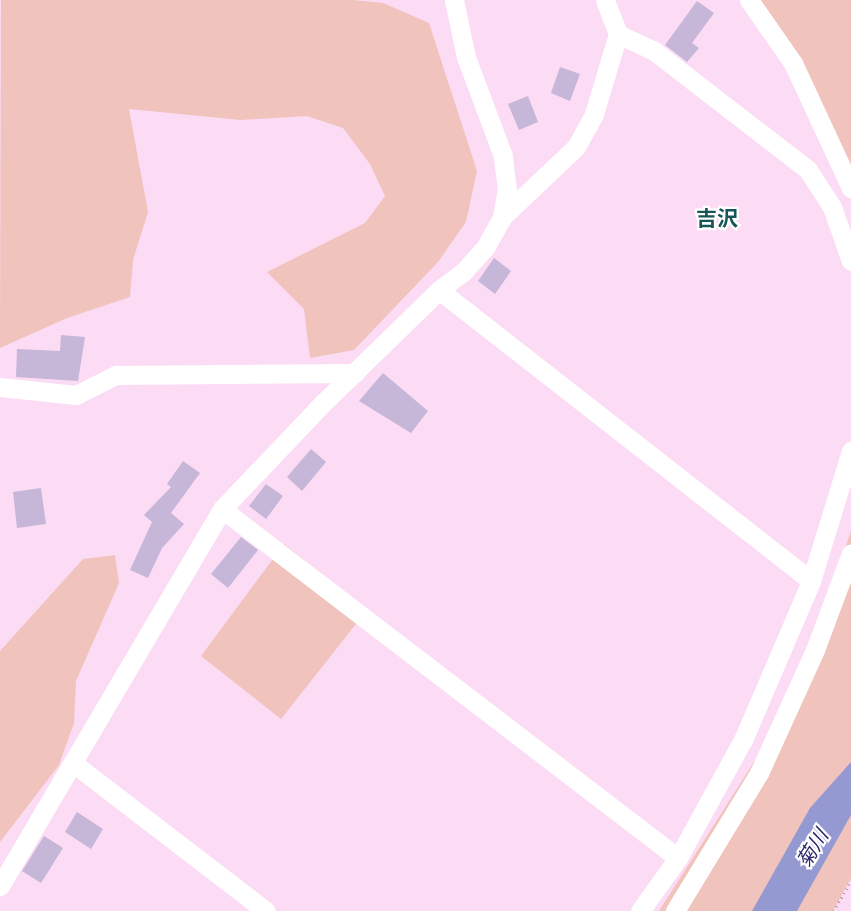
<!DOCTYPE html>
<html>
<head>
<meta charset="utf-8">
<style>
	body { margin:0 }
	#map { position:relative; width:851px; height:911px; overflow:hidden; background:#fcdbf5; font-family:"Exo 2","Noto Sans JP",sans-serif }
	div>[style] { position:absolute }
	.green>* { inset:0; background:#f0c3bd }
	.water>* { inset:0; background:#949ad1 }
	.building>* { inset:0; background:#c6b6d7 }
	.path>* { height:3px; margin-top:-1.5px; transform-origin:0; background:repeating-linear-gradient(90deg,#af96aa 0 1px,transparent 0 5px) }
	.minor>* { height:19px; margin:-9.5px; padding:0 9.5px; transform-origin:9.5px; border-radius:9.5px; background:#fff }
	span { translate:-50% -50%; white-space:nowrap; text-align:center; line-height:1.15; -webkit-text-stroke:4.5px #fff; paint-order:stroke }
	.water-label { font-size:20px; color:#2a2869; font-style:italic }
	.quarter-label { font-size:21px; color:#195557; font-weight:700 }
</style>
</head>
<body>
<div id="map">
	<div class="green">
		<i style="clip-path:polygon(1px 0,353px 0,383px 3px,429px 23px,477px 171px,466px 222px,438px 262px,354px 350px,310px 358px,304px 309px,267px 272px,365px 223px,385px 196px,370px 164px,343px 128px,307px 116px,241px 120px,129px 109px,148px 212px,133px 260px,130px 297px,67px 318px,0 348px)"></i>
		<i style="clip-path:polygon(752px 0,851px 0,851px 180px)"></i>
		<i style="clip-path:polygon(851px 531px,851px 878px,833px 911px,659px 911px,789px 707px)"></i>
		<i style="clip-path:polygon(284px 544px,367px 610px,281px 719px,201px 656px)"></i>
		<i style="clip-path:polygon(115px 555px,119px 583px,76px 681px,74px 723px,59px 765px,0 842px,0 651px,83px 559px)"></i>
	</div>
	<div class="water">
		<i style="clip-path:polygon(851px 762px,851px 815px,797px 911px,752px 911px,810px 808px)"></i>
	</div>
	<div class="building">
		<i style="clip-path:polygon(697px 1px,714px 13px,692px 43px,699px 48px,687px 62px,665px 45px)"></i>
		<i style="clip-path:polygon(560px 67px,580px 74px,570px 101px,551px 93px)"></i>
		<i style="clip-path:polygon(528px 96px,538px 122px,519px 130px,508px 104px)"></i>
		<i style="clip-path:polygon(494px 258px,511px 271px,495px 294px,478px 281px)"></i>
		<i style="clip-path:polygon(61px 335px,85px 337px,78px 381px,16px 377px,17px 349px,60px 351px)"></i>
		<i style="clip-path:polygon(383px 373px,428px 411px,411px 433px,359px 401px)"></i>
		<i style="clip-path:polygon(311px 449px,326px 462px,302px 491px,287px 477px)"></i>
		<i style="clip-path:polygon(183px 461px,200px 473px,171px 513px,184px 524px,162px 548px,148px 578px,130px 570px,152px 522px,144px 515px,171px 487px,167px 484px)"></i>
		<i style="clip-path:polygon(266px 484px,283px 496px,266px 519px,249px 506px)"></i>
		<i style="clip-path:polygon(41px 488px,46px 524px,17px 528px,13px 492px)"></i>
		<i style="clip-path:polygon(241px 537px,258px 550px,228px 588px,211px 574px)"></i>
		<i style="clip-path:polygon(77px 812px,103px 829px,91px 849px,65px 832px)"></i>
		<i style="clip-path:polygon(44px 836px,63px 848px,41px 883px,22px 871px)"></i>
	</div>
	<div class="path">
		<i style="left:834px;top:911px;width:35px;rotate:-61deg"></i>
	</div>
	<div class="minor">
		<i style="left:749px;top:0;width:77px;rotate:55.1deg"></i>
		<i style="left:793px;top:63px;width:138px;rotate:65.1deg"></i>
		<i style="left:618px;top:34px;width:38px;rotate:25deg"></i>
		<i style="left:653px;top:50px;width:196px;rotate:37.7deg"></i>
		<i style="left:808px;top:170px;width:44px;rotate:57deg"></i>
		<i style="left:832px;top:207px;width:57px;rotate:70.6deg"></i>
		<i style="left:502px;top:217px;width:102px;rotate:-43.4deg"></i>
		<i style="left:576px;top:147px;width:38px;rotate:-61deg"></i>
		<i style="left:594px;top:114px;width:84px;rotate:-73.3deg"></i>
		<i style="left:618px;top:34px;width:36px;rotate:-111deg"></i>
		<i style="left:439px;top:290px;width:472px;rotate:38deg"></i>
		<i style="left:0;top:387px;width:76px;rotate:6deg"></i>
		<i style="left:76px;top:395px;width:45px;rotate:-26.6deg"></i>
		<i style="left:116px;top:375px;width:239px;rotate:-0.5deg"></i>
		<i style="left:222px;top:509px;width:574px;rotate:37.43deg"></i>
		<i style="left:73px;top:763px;width:243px;rotate:37.5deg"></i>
		<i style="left:0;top:886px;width:438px;rotate:-59.5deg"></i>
		<i style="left:222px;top:509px;width:146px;rotate:-46.4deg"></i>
		<i style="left:323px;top:403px;width:162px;rotate:-44.2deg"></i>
		<i style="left:439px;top:290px;width:31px;rotate:-37deg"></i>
		<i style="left:464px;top:271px;width:31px;rotate:-48deg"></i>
		<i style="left:485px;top:248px;width:35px;rotate:-61deg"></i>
		<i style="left:502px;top:217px;width:27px;rotate:-80deg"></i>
		<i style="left:507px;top:190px;width:34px;rotate:-97deg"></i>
		<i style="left:503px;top:156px;width:106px;rotate:-110.5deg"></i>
		<i style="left:466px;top:57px;width:58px;rotate:-101.9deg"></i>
		<i style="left:640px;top:911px;width:65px;rotate:-54.4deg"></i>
		<i style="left:678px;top:858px;width:135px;rotate:-61.2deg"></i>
		<i style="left:743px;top:740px;width:173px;rotate:-66.8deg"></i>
		<i style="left:811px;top:581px;width:136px;rotate:-72.9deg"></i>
		<i style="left:675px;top:911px;width:162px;rotate:-58.7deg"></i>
		<i style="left:759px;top:773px;width:135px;rotate:-65.5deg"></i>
		<i style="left:815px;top:650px;width:103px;rotate:-69.6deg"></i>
	</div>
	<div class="water-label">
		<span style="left:812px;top:848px;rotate:-58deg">菊川</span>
	</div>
	<div class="quarter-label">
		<span style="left:717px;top:218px">吉沢</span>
	</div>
</div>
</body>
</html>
